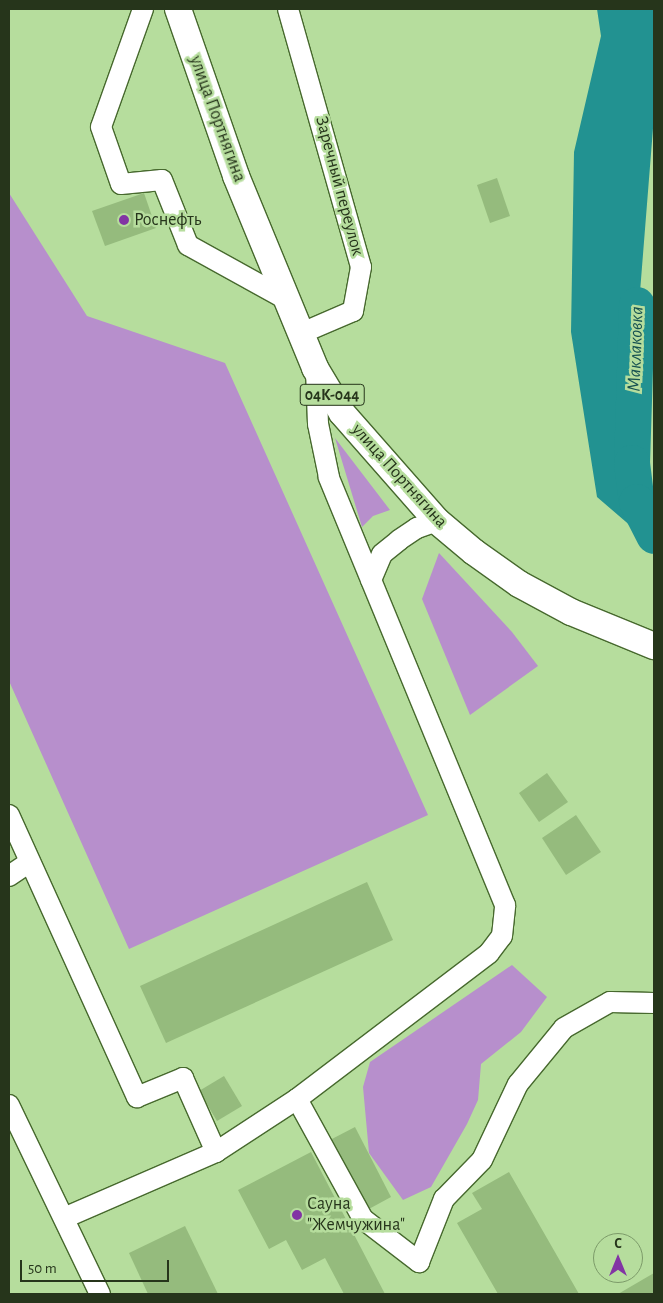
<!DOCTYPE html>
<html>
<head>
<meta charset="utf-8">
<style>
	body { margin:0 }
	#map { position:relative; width:663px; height:1303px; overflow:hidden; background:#b6dd9d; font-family:"Alegreya Sans",sans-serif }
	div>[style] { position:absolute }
	.green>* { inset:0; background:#b78fcc }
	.water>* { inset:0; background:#229291 }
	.river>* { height:36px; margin:-18px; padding:0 18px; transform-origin:18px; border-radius:18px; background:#229291 }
	.building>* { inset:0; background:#95bb7d }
	.roads { filter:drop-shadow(1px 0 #47692e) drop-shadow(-1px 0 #47692e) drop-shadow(0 1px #47692e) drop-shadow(0 -1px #47692e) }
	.minor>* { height:20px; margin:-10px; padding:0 10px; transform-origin:10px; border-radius:10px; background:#fff }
	.major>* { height:26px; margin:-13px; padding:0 13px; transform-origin:13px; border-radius:13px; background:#fff }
	.dots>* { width:14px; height:14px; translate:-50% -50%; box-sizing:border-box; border:2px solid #b6dd9d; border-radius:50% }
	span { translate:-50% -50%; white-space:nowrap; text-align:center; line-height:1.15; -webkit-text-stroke:5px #b6dd9d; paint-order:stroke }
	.shield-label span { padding:1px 4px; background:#b6dd9d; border:1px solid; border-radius:4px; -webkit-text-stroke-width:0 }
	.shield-label { font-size:16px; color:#26351b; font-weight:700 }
	.street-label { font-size:18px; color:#26351b }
	.poi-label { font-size:18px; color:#26351b }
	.left { translate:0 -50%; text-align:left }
	.water-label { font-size:19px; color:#165151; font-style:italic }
	.frame { position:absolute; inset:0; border:10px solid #26351b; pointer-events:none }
	.north { position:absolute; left:593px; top:1233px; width:50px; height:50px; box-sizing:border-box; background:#b6dd9d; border:1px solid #7c9a69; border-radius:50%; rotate:0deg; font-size:14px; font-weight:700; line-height:20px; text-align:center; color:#26351b }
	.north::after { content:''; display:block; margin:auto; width:18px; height:22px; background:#8234a4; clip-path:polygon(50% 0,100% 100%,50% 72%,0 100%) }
	.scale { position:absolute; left:20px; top:1260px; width:149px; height:22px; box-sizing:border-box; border:2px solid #26351b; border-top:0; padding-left:6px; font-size:15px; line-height:18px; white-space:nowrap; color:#26351b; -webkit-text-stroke:4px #b6dd9d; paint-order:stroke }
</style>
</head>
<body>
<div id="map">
	<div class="green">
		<i style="clip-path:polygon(9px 193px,87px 316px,225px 363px,428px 815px,129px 949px,9px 681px)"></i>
		<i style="clip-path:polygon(335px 438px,390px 510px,373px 516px,362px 527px)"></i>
		<i style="clip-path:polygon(439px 553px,512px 632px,538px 666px,470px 715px,422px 599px)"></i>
		<i style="clip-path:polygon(512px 965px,547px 997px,521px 1032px,481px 1064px,478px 1100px,467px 1124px,431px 1187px,403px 1200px,369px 1153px,363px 1087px,370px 1062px)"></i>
	</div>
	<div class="water">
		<i style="clip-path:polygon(597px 9px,654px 9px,654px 116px,635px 355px,632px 463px,637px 502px,654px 512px,654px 546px,597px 497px,571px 332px,574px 152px,601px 36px)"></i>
	</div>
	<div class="river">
		<i style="left:637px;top:305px;width:158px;rotate:91.8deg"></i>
		<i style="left:632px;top:463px;width:39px;rotate:83deg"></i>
		<i style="left:637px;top:502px;width:38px;rotate:63deg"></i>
	</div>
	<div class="building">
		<i style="clip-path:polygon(497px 178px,510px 216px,490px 223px,477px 185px)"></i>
		<i style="clip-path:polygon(144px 193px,156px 228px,105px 246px,92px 211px)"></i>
		<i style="clip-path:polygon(547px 773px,568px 802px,539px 822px,519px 793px)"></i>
		<i style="clip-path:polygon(576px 815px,601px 852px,566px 875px,542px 838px)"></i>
		<i style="clip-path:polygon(367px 882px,393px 940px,166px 1043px,140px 986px)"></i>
		<i style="clip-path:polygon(224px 1076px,242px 1106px,217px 1121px,199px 1091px)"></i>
		<i style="clip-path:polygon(355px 1127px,391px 1197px,367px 1210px,330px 1140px)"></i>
		<i style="clip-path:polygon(311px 1152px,385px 1294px,344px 1294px,325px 1258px,302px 1270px,286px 1240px,269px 1249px,238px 1190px)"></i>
		<i style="clip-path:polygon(509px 1172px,579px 1294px,498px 1294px,457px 1223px,482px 1209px,472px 1193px)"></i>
		<i style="clip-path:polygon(185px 1226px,218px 1294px,148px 1294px,129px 1253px)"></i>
		<i style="clip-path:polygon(654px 1273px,654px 1294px,618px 1294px)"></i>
	</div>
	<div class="roads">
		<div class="minor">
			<i style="left:143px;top:9px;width:125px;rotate:109.6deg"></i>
			<i style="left:101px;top:127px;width:60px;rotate:70.7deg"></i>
			<i style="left:121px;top:184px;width:41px;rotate:-5.6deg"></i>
			<i style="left:162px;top:180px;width:70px;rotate:68.2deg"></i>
			<i style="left:188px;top:245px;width:115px;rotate:29deg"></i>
			<i style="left:288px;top:9px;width:268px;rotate:74.2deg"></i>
			<i style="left:361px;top:267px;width:45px;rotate:100.3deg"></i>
			<i style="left:353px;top:311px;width:56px;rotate:156.7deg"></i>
			<i style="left:371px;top:580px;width:28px;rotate:-67deg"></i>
			<i style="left:382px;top:554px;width:22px;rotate:-39deg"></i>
			<i style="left:399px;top:540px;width:22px;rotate:-34deg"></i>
			<i style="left:417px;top:528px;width:21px;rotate:-19deg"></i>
			<i style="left:9px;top:815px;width:310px;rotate:65.6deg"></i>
			<i style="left:137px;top:1097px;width:50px;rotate:-22.4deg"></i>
			<i style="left:183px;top:1078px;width:81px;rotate:66deg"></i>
			<i style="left:9px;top:876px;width:25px;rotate:-34deg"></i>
			<i style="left:297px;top:1099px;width:137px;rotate:61.2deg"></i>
			<i style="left:363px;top:1219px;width:71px;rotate:37.5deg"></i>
			<i style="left:419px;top:1262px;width:68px;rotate:-68.4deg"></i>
			<i style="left:444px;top:1199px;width:54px;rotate:-45.7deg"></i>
			<i style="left:482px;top:1160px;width:84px;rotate:-64.7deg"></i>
			<i style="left:518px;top:1084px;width:72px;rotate:-50.6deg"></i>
			<i style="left:564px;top:1028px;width:53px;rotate:-29.5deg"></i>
			<i style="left:610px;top:1002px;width:44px;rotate:1.3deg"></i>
			<i style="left:9px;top:1105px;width:210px;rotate:64.3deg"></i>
			<i style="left:64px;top:1218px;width:166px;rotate:-23.5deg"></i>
			<i style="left:216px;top:1152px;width:97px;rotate:-33.2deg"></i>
			<i style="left:297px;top:1099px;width:241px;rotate:-37.2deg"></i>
			<i style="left:489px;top:953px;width:21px;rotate:-53deg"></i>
			<i style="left:502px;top:936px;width:31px;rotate:-84deg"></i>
			<i style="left:505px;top:905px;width:463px;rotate:-112.4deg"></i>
			<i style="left:329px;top:477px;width:54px;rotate:-101.7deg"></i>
			<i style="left:318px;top:424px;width:54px;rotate:-92.1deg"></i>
		</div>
		<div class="major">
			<i style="left:178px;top:9px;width:177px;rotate:70.8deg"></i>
			<i style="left:236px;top:176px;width:208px;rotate:67.6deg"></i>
			<i style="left:315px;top:368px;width:52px;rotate:59deg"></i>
			<i style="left:342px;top:413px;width:144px;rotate:48.7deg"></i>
			<i style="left:437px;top:521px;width:48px;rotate:40deg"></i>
			<i style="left:474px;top:552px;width:55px;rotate:35.4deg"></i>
			<i style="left:519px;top:584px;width:59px;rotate:28.3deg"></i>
			<i style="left:571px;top:612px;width:90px;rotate:22.3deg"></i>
		</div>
	</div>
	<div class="dots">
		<i style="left:124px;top:220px;background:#8234a4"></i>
		<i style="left:297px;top:1215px;background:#8234a4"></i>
	</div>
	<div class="shield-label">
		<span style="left:332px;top:395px">04К-044</span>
	</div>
	<div class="street-label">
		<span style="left:217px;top:119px;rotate:70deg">улица Портнягина</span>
		<span style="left:339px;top:186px;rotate:75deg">Заречный переулок</span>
		<span style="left:399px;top:476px;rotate:48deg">улица Портнягина</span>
	</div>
	<div class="poi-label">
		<span class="left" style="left:134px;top:220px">Роснефть</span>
		<span class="left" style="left:307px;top:1215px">Сауна<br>"Жемчужина"</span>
	</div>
	<div class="water-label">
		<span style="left:636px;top:349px;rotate:-88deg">Маклаковка</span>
	</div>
	<div class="frame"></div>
	<div class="north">С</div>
	<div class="scale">50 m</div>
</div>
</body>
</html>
